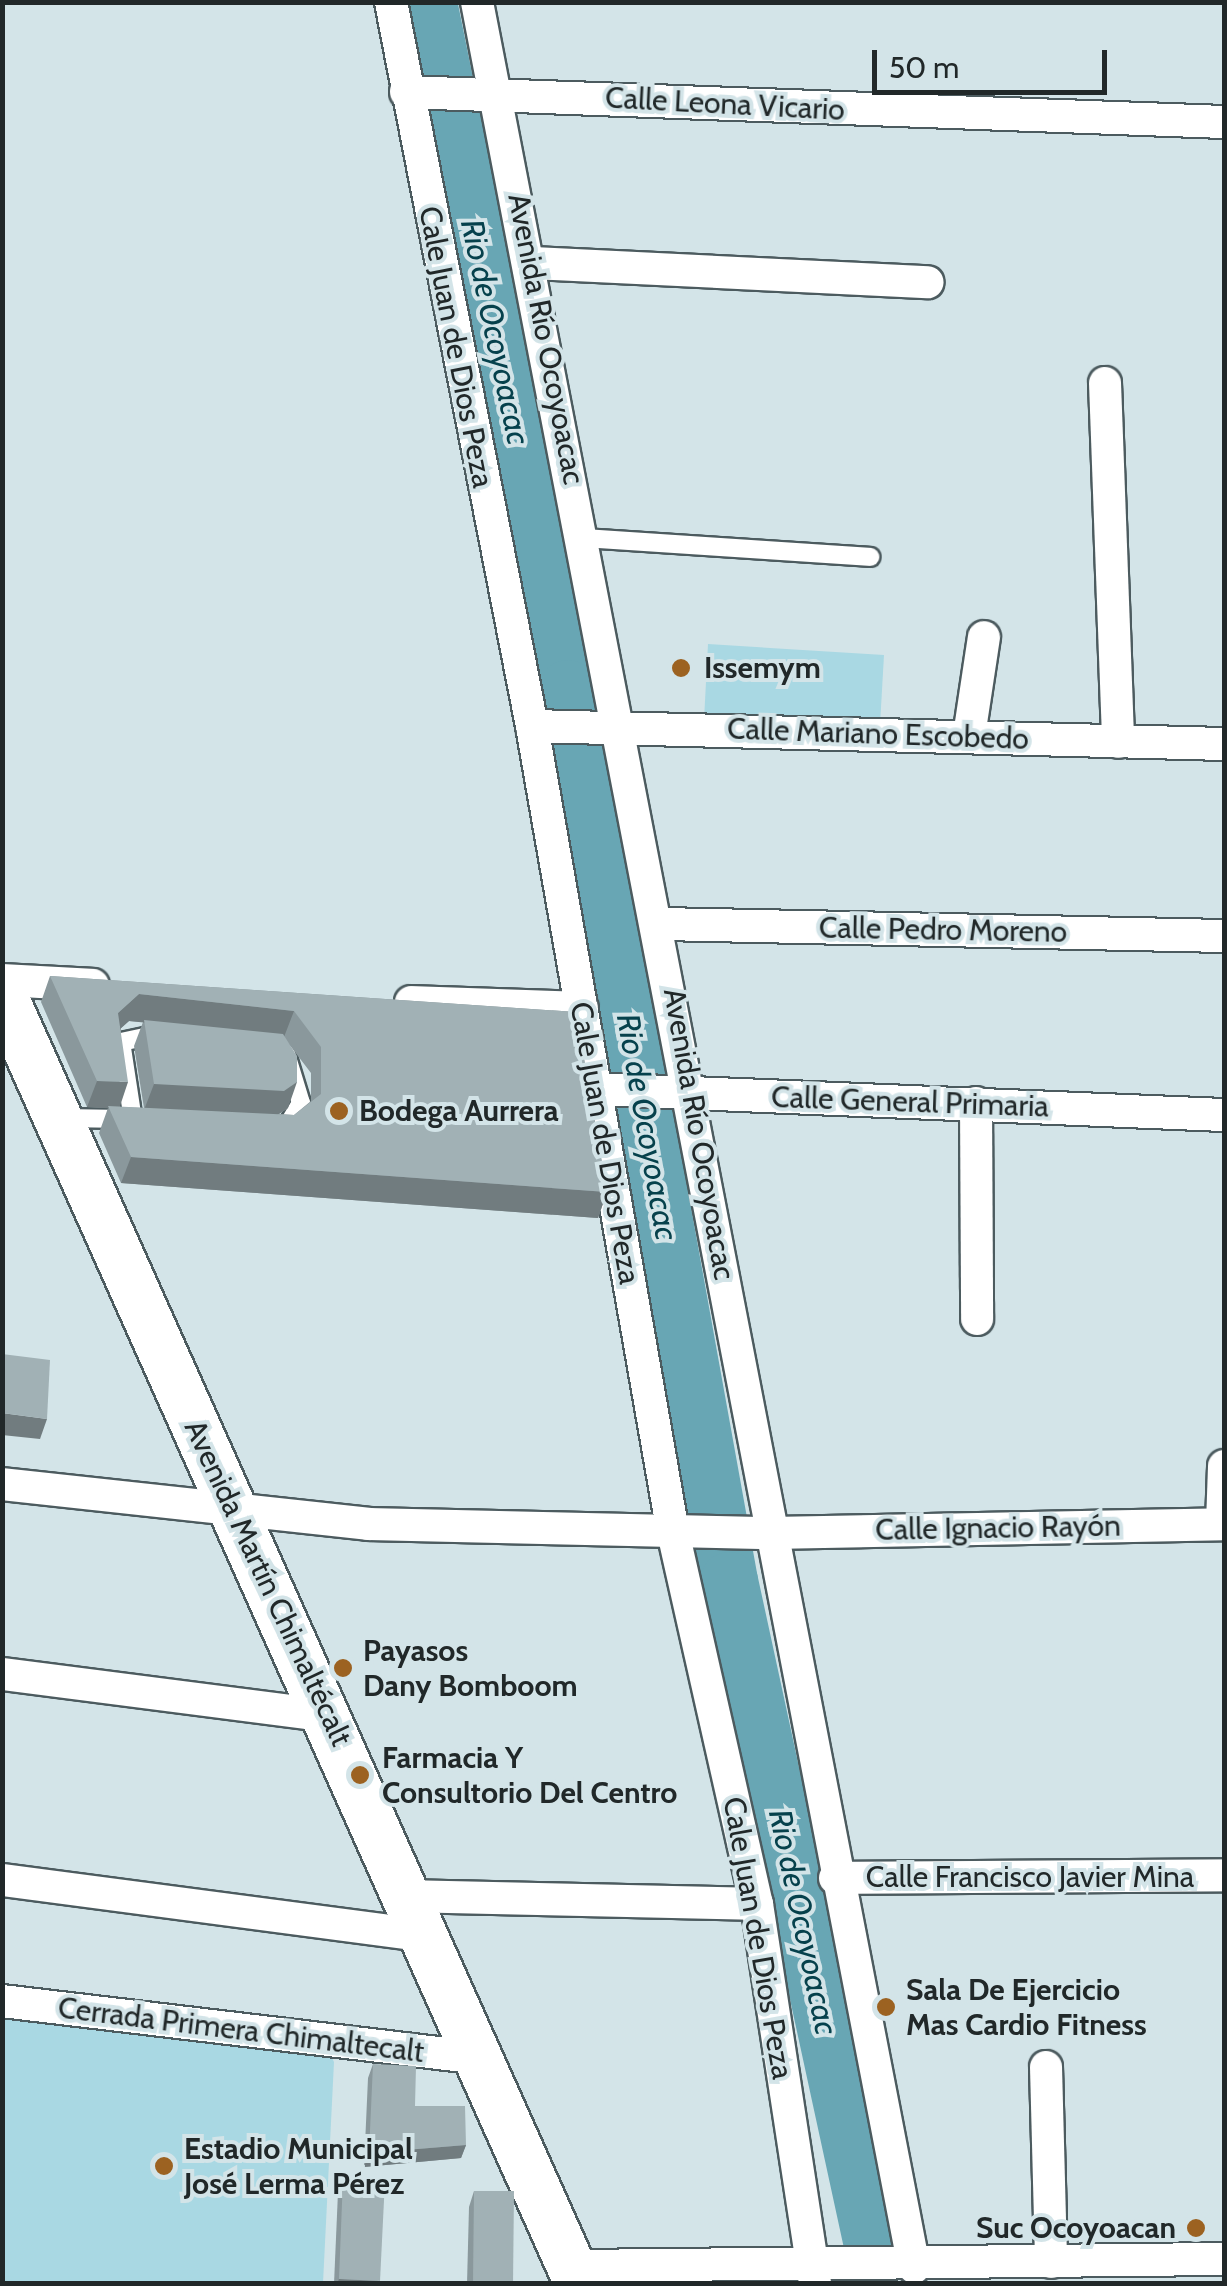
<!DOCTYPE html>
<html>
<head>
<meta charset="utf-8">
<style>
	body { margin:0 }
	#map { position:relative; width:1227px; height:2286px; overflow:hidden; background:#d3e4e8; font-family:Cabin,sans-serif }
	div>[style] { position:absolute }
	.green>* { inset:0; background:#a9d8e3 }
	.river>* { height:58px; margin:-29px; padding:0 29px; transform-origin:29px; border-radius:29px; background:#68a6b4 }
	.roads { filter:drop-shadow(2px 0 #4c5b5f) drop-shadow(-2px 0 #4c5b5f) drop-shadow(0 2px #4c5b5f) drop-shadow(0 -2px #4c5b5f) }
	.lane>* { height:18px; margin:-9px; padding:0 9px; transform-origin:9px; border-radius:9px; background:#fff }
	.street>* { height:32px; margin:-16px; padding:0 16px; transform-origin:16px; border-radius:16px; background:#fff }
	.secondary>* { height:48px; margin:-24px; padding:0 24px; transform-origin:24px; border-radius:24px; background:#fff }
	.wall>* { inset:0; background:#8a989c }
	.shaded-wall>* { inset:0; background:#717c7f }
	.building>* { inset:0; background:#a1b1b5 }
	.dots>* { width:28px; height:28px; translate:-50% -50%; box-sizing:border-box; border:5px solid #d3e4e8; border-radius:50% }
	span { translate:-50% -50%; white-space:nowrap; text-align:center; line-height:1.15; -webkit-text-stroke:8px #d3e4e8; paint-order:stroke }
	.street-label { font-size:30px; color:#212829 }
	.poi-label { font-size:30px; color:#212829; font-weight:700 }
	.left { translate:0 -50%; text-align:left }
	.right { translate:-100% -50%; text-align:right }
	.water-label { font-size:32px; color:#06414c; font-style:italic }
	.frame { position:absolute; inset:0; border:5px solid #212829; pointer-events:none }
	.scale { position:absolute; left:872px; top:50px; width:235px; height:45px; box-sizing:border-box; border:5px solid #212829; border-top:0; padding-left:12px; font-size:30px; line-height:35px; white-space:nowrap; color:#212829; -webkit-text-stroke:8px #d3e4e8; paint-order:stroke }
</style>
</head>
<body>
<div id="map">
	<div class="green">
		<i style="clip-path:polygon(708px 644px,884px 655px,880px 725px,704px 720px)"></i>
		<i style="clip-path:polygon(3px 2012px,327px 2048px,334px 2062px,323px 2283px,3px 2284px)"></i>
	</div>
	<div class="river">
		<i style="left:428px;top:2px;width:701px;rotate:78.48deg"></i>
		<i style="left:568px;top:689px;width:906px;rotate:79.77deg"></i>
		<i style="left:729px;top:1581px;width:685px;rotate:77.77deg"></i>
	</div>
	<div class="roads">
		<div class="lane">
			<i style="left:585px;top:538px;width:286px;rotate:3.8deg"></i>
			<i style="left:286px;top:1054px;width:51px;rotate:73deg"></i>
			<i style="left:301px;top:1103px;width:29px;rotate:121deg"></i>
			<i style="left:62px;top:1118px;width:64px;rotate:0.9deg"></i>
			<i style="left:133px;top:1120px;width:79px;rotate:-98.7deg"></i>
			<i style="left:121px;top:1042px;width:43px;rotate:-12.1deg"></i>
		</div>
		<div class="street">
			<i style="left:391px;top:2px;width:738px;rotate:78.98deg"></i>
			<i style="left:532px;top:726px;width:818px;rotate:80.08deg"></i>
			<i style="left:673px;top:1532px;width:381px;rotate:77.3deg"></i>
			<i style="left:757px;top:1904px;width:384px;rotate:81.3deg"></i>
			<i style="left:477px;top:2px;width:2307px;rotate:79.08deg"></i>
			<i style="left:406px;top:92px;width:819px;rotate:2.1deg"></i>
			<i style="left:533px;top:263px;width:395px;rotate:2.8deg"></i>
			<i style="left:1105px;top:383px;width:359px;rotate:87.9deg"></i>
			<i style="left:532px;top:726px;width:692px;rotate:1.49deg"></i>
			<i style="left:969px;top:736px;width:100px;rotate:-81.4deg"></i>
			<i style="left:661px;top:924px;width:563px;rotate:1.22deg"></i>
			<i style="left:2px;top:980px;width:91px;rotate:3.1deg"></i>
			<i style="left:411px;top:1002px;width:171px;rotate:2deg"></i>
			<i style="left:595px;top:1089px;width:630px;rotate:2.37deg"></i>
			<i style="left:976px;top:1103px;width:216px;rotate:89.7deg"></i>
			<i style="left:2px;top:1484px;width:368px;rotate:6.2deg"></i>
			<i style="left:368px;top:1524px;width:403px;rotate:1.3deg"></i>
			<i style="left:771px;top:1533px;width:453px;rotate:-1.1deg"></i>
			<i style="left:1222px;top:1524px;width:58px;rotate:-88deg"></i>
			<i style="left:2px;top:1674px;width:331px;rotate:7.3deg"></i>
			<i style="left:835px;top:1878px;width:389px;rotate:-0.4deg"></i>
			<i style="left:2px;top:1880px;width:428px;rotate:7.5deg"></i>
			<i style="left:408px;top:1896px;width:349px;rotate:1.3deg"></i>
			<i style="left:2px;top:2001px;width:481px;rotate:6.8deg"></i>
			<i style="left:1046px;top:2067px;width:195px;rotate:88.5deg"></i>
			<i style="left:573px;top:2266px;width:651px;rotate:-0.62deg"></i>
		</div>
		<div class="secondary">
			<i style="left:2px;top:993px;width:1414px;rotate:65.92deg"></i>
		</div>
	</div>
	<div class="wall">
		<i style="clip-path:polygon(evenodd,50px 976px,576px 1012px,607px 1192px,598px 1218px,121px 1183px,99px 1133px,108px 1108px,87px 1107px,41px 1002px,50px 976px,129px 1021px,143px 1022px,134px 1046px,144px 1108px,119px 1107px,121px 1028px,129px 1021px,50px 976px,288px 1043px,311px 1073px,311px 1101px,294px 1115px,279px 1114px,288px 1108px,288px 1043px)"></i>
		<i style="clip-path:polygon(373px 2064px,415px 2106px,466px 2145px,461px 2158px,364px 2167px,368px 2078px)"></i>
		<i style="clip-path:polygon(343px 2178px,379px 2284px,334px 2284px,338px 2192px)"></i>
		<i style="clip-path:polygon(474px 2191px,513px 2284px,467px 2284px,469px 2207px)"></i>
	</div>
	<div class="shaded-wall">
		<i style="clip-path:polygon(139px 994px,294px 1011px,284px 1037px,129px 1021px,109px 1039px,118px 1013px)"></i>
		<i style="clip-path:polygon(97px 1081px,128px 1082px,119px 1109px,87px 1107px)"></i>
		<i style="clip-path:polygon(297px 1082px,288px 1108px,274px 1117px,144px 1110px,154px 1084px)"></i>
		<i style="clip-path:polygon(131px 1157px,607px 1192px,598px 1218px,121px 1183px)"></i>
		<i style="clip-path:polygon(2px 1413px,47px 1419px,40px 1439px,2px 1435px)"></i>
		<i style="clip-path:polygon(466px 2145px,461px 2158px,364px 2167px,369px 2153px)"></i>
		<i style="clip-path:polygon(339px 2279px,380px 2281px,379px 2284px,337px 2284px)"></i>
	</div>
	<div class="building">
		<i style="clip-path:polygon(50px 976px,576px 1012px,607px 1192px,131px 1157px,108px 1106px,294px 1115px,321px 1094px,321px 1047px,294px 1011px,139px 994px,118px 1013px,128px 1082px,97px 1081px)"></i>
		<i style="clip-path:polygon(144px 1020px,283px 1034px,297px 1056px,297px 1082px,284px 1091px,154px 1084px)"></i>
		<i style="clip-path:polygon(2px 1354px,50px 1360px,47px 1419px,2px 1413px)"></i>
		<i style="clip-path:polygon(373px 2064px,416px 2066px,415px 2106px,465px 2106px,466px 2145px,369px 2153px)"></i>
		<i style="clip-path:polygon(343px 2178px,385px 2180px,380px 2281px,339px 2279px)"></i>
		<i style="clip-path:polygon(474px 2191px,514px 2191px,513px 2284px,473px 2284px)"></i>
	</div>
	<div class="dots">
		<i style="left:681px;top:668px;background:#9c6221"></i>
		<i style="left:339px;top:1111px;background:#9c6221"></i>
		<i style="left:343px;top:1668px;background:#9c6221"></i>
		<i style="left:360px;top:1775px;background:#9c6221"></i>
		<i style="left:886px;top:2007px;background:#9c6221"></i>
		<i style="left:164px;top:2166px;background:#9c6221"></i>
		<i style="left:1196px;top:2228px;background:#9c6221"></i>
	</div>
	<div class="street-label">
		<span style="left:725px;top:104px;rotate:3deg">Calle Leona Vicario</span>
		<span style="left:546px;top:339px;rotate:79deg">Avenida Río Ocoyoacac</span>
		<span style="left:456px;top:347px;rotate:79deg">Cale Juan de Dios Peza</span>
		<span style="left:878px;top:734px;rotate:2deg">Calle Mariano Escobedo</span>
		<span style="left:943px;top:930px;rotate:1deg">Calle Pedro Moreno</span>
		<span style="left:910px;top:1102px;rotate:2deg">Calle General Primaria</span>
		<span style="left:699px;top:1134px;rotate:80deg">Avenida Río Ocoyoacac</span>
		<span style="left:605px;top:1143px;rotate:80deg">Cale Juan de Dios Peza</span>
		<span style="left:998px;top:1528px;rotate:-1deg">Calle Ignacio Rayón</span>
		<span style="left:268px;top:1583px;rotate:65deg">Avenida Martín Chimaltécalt</span>
		<span style="left:1030px;top:1877px">Calle Francisco Javier Mina</span>
		<span style="left:758px;top:1938px;rotate:80deg">Cale Juan de Dios Peza</span>
		<span style="left:241px;top:2030px;rotate:7deg">Cerrada Primera Chimaltecalt</span>
	</div>
	<div class="poi-label">
		<span class="left" style="left:704px;top:668px">Issemym</span>
		<span class="left" style="left:359px;top:1111px">Bodega Aurrera</span>
		<span class="left" style="left:363px;top:1668px">Payasos<br>Dany Bomboom</span>
		<span class="left" style="left:382px;top:1775px">Farmacia Y<br>Consultorio Del Centro</span>
		<span class="left" style="left:906px;top:2007px">Sala De Ejercicio<br>Mas Cardio Fitness</span>
		<span class="left" style="left:184px;top:2166px">Estadio Municipal<br>José Lerma Pérez</span>
		<span class="right" style="left:1176px;top:2228px">Suc Ocoyoacan</span>
	</div>
	<div class="water-label">
		<span style="left:495px;top:332px;rotate:78deg">Rio de Ocoyoacac</span>
		<span style="left:647px;top:1127px;rotate:80deg">Rio de Ocoyoacac</span>
		<span style="left:803px;top:1922px;rotate:78deg">Rio de Ocoyoacac</span>
	</div>
	<div class="frame"></div>
	<div class="scale">50 m</div>
</div>
</body>
</html>
